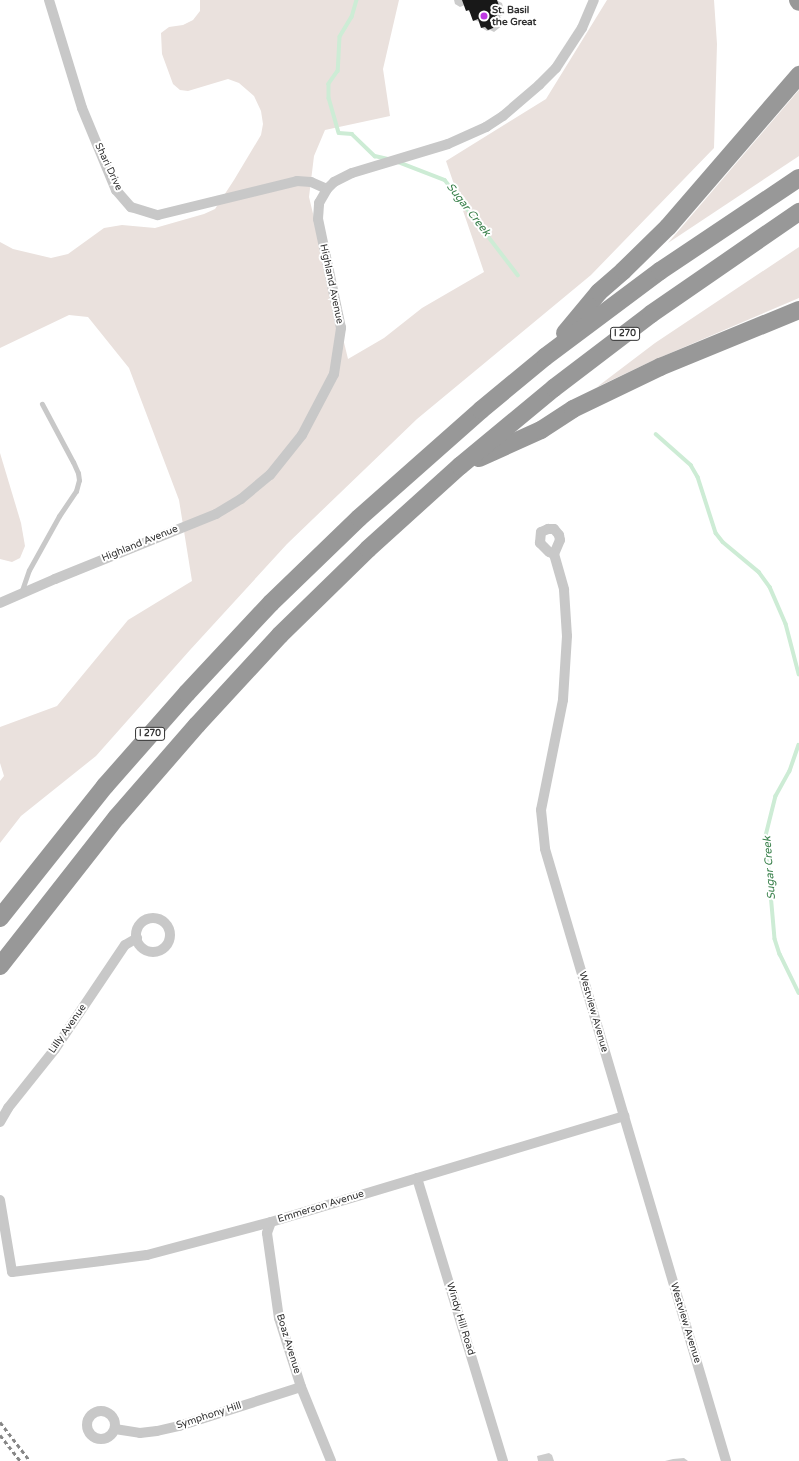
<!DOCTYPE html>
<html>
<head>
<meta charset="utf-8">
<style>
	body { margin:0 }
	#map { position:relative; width:799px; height:1461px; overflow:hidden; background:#fff; font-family:"Varela Round",sans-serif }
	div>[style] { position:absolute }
	.green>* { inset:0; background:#eae1dd }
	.shadow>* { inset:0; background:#0003 }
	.stream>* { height:3.5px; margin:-1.75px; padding:0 1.75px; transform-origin:1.75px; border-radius:1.75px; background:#cdecd5 }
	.building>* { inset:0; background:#181818 }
	.service>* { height:5px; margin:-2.5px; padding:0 2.5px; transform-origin:2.5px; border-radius:2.5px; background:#c8c8c8 }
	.minor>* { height:10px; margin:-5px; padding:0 5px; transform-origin:5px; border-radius:5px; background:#c8c8c8 }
	.minor>.ring { margin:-5px; padding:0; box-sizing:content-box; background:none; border:10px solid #c8c8c8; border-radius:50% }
	.motorway>* { height:18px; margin:-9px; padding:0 9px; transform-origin:9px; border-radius:9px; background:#989898 }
	.rail>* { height:3px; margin-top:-1.5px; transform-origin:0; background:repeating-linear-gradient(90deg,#868686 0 4px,transparent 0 7px) }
	.dots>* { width:11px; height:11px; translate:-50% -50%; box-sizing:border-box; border:2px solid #fff; border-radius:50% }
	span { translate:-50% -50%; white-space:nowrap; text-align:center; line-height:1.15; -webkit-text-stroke:4px #fff; paint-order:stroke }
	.shield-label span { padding:1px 3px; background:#fff; border:1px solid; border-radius:3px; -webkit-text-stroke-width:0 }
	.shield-label { font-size:9px; color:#313131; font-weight:700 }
	.poi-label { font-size:10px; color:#313131; font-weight:700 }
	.left { translate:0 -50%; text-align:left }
	.street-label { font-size:10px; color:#313131 }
	.water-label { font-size:11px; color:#39804b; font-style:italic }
</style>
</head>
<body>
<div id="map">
	<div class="green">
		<i style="clip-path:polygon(200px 0,399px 0,383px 69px,390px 116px,325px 130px,314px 156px,309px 197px,348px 359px,384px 338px,422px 308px,484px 272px,446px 161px,546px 99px,607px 0,714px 0,717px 44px,714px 148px,591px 275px,417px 419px,287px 544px,190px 650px,96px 756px,21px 816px,0 843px,0 781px,4px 776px,0 763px,0 727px,57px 706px,128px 620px,192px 581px,179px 500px,129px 368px,88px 317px,69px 315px,0 348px,0 242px,13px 249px,51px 258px,68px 254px,104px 228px,122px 225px,155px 228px,204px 214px,215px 209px,234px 180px,261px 135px,263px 124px,261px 111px,254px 96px,239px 83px,228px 79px,188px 91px,180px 90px,173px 84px,162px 54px,161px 33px,169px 27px,183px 25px,193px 20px,200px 11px)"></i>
		<i style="clip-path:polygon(799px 90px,799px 156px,668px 243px,750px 147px)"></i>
		<i style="clip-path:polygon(799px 247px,799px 298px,654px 360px,597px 387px,655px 343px)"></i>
		<i style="clip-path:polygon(0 453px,21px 523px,25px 546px,20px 558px,12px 562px,0 559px)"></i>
	</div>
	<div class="shadow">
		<i style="clip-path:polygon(454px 0,496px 0,502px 3px,505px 14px,500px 16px,503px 25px,494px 32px,490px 30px,487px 31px,482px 28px,480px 22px,473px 20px,471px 13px,467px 10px,465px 5px,460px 7px,455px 4px)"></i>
		<i style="clip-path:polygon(549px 1453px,552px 1455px,554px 1461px,538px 1461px,537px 1456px)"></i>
		<i style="clip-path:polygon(684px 1458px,688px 1461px,665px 1461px,673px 1459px)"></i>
	</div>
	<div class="stream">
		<i style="left:357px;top:0;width:18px;rotate:106deg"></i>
		<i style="left:352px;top:17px;width:23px;rotate:121deg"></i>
		<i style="left:340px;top:37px;width:34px;rotate:93deg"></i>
		<i style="left:338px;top:71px;width:16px;rotate:125deg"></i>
		<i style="left:329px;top:84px;width:14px;rotate:90deg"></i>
		<i style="left:329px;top:98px;width:36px;rotate:74deg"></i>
		<i style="left:339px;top:133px;width:13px;rotate:4deg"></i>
		<i style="left:352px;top:134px;width:32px;rotate:44deg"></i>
		<i style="left:375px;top:156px;width:13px;rotate:13deg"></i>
		<i style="left:398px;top:162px;width:50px;rotate:21deg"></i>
		<i style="left:445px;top:180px;width:120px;rotate:52.5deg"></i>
		<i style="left:656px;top:434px;width:47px;rotate:41.5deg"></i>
		<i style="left:691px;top:465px;width:14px;rotate:60deg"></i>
		<i style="left:698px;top:477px;width:59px;rotate:72.2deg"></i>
		<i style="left:716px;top:533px;width:11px;rotate:52deg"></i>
		<i style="left:723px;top:542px;width:47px;rotate:39.8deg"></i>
		<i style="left:759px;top:572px;width:19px;rotate:54deg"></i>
		<i style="left:770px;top:587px;width:40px;rotate:66.6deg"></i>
		<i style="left:786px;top:624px;width:52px;rotate:75.4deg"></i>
		<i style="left:799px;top:745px;width:28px;rotate:109deg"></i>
		<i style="left:790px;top:771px;width:29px;rotate:119deg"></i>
		<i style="left:776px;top:796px;width:41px;rotate:104deg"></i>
		<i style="left:766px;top:836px;width:103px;rotate:85deg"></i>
		<i style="left:775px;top:939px;width:16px;rotate:72deg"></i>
		<i style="left:780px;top:954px;width:43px;rotate:64deg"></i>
	</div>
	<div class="building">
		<i style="clip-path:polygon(462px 0,497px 0,501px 11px,496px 13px,499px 23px,495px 24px,493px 28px,488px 30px,485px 27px,481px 28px,478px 19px,473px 21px,469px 10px,466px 11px)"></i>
	</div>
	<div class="service">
		<i style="left:21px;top:593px;width:24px;rotate:-71deg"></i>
		<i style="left:29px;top:570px;width:62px;rotate:-60.9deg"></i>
		<i style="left:59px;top:516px;width:30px;rotate:-56deg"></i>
		<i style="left:76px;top:491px;width:11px;rotate:-75deg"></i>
		<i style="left:79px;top:480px;width:7px;rotate:-98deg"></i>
		<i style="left:78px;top:473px;width:12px;rotate:-114deg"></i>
		<i style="left:73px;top:462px;width:66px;rotate:-118.1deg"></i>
	</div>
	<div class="minor">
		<i style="left:49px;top:0;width:113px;rotate:73deg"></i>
		<i style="left:82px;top:108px;width:89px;rotate:67.5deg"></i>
		<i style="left:116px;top:190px;width:23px;rotate:49deg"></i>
		<i style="left:131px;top:207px;width:28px;rotate:17deg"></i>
		<i style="left:158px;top:215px;width:143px;rotate:-13.7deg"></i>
		<i style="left:297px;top:181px;width:14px;rotate:4deg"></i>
		<i style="left:311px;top:182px;width:17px;rotate:24deg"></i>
		<i style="left:554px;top:554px;width:5px;rotate:-158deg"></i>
		<i style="left:549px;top:552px;width:13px;rotate:-135deg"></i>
		<i style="left:540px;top:543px;width:11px;rotate:-85deg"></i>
		<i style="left:541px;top:532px;width:8px;rotate:-23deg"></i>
		<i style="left:548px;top:529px;width:6px"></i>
		<i style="left:554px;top:529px;width:8px;rotate:50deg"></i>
		<i style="left:559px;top:535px;width:5px;rotate:79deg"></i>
		<i style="left:560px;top:540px;width:15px;rotate:113deg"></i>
		<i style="left:554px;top:554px;width:37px;rotate:74deg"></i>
		<i style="left:564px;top:590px;width:46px;rotate:86.3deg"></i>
		<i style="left:567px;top:636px;width:64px;rotate:93.6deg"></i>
		<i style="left:563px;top:700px;width:112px;rotate:101.3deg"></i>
		<i style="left:541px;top:810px;width:39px;rotate:84deg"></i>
		<i style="left:545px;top:849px;width:638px;rotate:73.52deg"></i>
		<i style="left:0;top:603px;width:60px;rotate:-23.6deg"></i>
		<i style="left:55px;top:579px;width:174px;rotate:-22deg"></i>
		<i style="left:216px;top:514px;width:29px;rotate:-31deg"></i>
		<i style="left:241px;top:499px;width:38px;rotate:-40deg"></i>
		<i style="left:270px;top:475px;width:51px;rotate:-51.3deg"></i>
		<i style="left:302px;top:435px;width:69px;rotate:-62.3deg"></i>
		<i style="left:334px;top:374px;width:47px;rotate:-81.3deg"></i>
		<i style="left:341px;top:328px;width:111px;rotate:-101.9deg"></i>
		<i style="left:318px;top:219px;width:16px;rotate:-86deg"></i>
		<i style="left:319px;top:203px;width:16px;rotate:-60deg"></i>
		<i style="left:327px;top:189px;width:10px;rotate:-45deg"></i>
		<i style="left:334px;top:182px;width:20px;rotate:-27deg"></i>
		<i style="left:352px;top:173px;width:100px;rotate:-16.8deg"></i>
		<i style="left:448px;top:144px;width:42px;rotate:-24.1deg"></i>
		<i style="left:486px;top:127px;width:20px;rotate:-33deg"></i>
		<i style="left:503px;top:116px;width:48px;rotate:-40.7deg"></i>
		<i style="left:539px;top:85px;width:24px;rotate:-45deg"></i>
		<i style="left:556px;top:68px;width:48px;rotate:-57deg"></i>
		<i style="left:582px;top:28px;width:30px;rotate:-67deg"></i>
		<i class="ring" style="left:136px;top:918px;width:24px;height:24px"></i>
		<i style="left:0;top:1122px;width:16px;rotate:-60deg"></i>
		<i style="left:8px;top:1108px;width:75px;rotate:-51.5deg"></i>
		<i style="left:55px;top:1049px;width:125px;rotate:-56.1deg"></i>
		<i style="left:125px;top:945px;width:14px;rotate:-30deg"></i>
		<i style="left:417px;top:1178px;width:296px;rotate:73.1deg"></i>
		<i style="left:0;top:1200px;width:73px;rotate:80.5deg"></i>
		<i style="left:12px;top:1272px;width:90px;rotate:-7deg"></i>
		<i style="left:101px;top:1261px;width:46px;rotate:-7.4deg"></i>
		<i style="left:147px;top:1255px;width:128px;rotate:-14.9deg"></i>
		<i style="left:271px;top:1222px;width:369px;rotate:-16.7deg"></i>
		<i style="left:271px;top:1222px;width:12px;rotate:110deg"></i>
		<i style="left:267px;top:1233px;width:86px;rotate:82deg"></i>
		<i style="left:279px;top:1318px;width:72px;rotate:72.3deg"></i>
		<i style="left:301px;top:1387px;width:80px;rotate:67.9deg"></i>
		<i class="ring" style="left:87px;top:1411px;width:18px;height:18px"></i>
		<i style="left:115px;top:1429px;width:25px;rotate:9deg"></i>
		<i style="left:140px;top:1433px;width:17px;rotate:-7deg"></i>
		<i style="left:157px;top:1431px;width:23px;rotate:-13deg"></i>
		<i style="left:179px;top:1426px;width:128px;rotate:-17.7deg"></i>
	</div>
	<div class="motorway">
		<i style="left:798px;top:0;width:2px;rotate:63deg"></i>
		<i style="left:565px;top:333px;width:53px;rotate:-50.3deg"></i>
		<i style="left:599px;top:292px;width:32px;rotate:-41deg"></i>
		<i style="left:623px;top:271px;width:63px;rotate:-44.4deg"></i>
		<i style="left:668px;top:227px;width:201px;rotate:-49.2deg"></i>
		<i style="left:479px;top:458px;width:68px;rotate:-24.3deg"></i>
		<i style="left:541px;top:430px;width:38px;rotate:-33deg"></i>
		<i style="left:573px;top:409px;width:97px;rotate:-25.8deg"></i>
		<i style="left:660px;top:367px;width:150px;rotate:-22.3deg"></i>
		<i style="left:0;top:918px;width:169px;rotate:-51.5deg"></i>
		<i style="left:105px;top:786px;width:124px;rotate:-48.6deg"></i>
		<i style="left:187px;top:693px;width:123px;rotate:-47deg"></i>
		<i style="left:271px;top:603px;width:122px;rotate:-44deg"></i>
		<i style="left:359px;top:518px;width:163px;rotate:-41.5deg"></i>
		<i style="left:481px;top:410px;width:83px;rotate:-39.6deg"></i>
		<i style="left:545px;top:357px;width:144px;rotate:-36.8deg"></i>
		<i style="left:660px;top:271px;width:167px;rotate:-33.8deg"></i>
		<i style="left:0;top:966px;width:189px;rotate:-51.9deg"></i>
		<i style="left:117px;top:817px;width:122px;rotate:-49deg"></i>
		<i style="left:197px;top:725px;width:122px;rotate:-47.3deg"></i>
		<i style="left:280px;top:635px;width:123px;rotate:-44.3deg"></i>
		<i style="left:368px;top:549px;width:124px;rotate:-42.1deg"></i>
		<i style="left:460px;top:466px;width:122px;rotate:-39.7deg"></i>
		<i style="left:554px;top:388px;width:122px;rotate:-37.3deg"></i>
		<i style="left:651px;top:314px;width:180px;rotate:-34.6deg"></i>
	</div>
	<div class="rail">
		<i style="left:0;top:1422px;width:49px;rotate:52.4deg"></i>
		<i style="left:0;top:1435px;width:33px;rotate:52deg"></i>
	</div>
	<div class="dots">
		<i style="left:484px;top:16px;background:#bf39e2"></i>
	</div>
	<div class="shield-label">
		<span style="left:625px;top:334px">I 270</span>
		<span style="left:150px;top:734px">I 270</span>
	</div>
	<div class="poi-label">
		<span class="left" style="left:492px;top:16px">St. Basil<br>the Great</span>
	</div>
	<div class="street-label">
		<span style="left:108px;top:167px;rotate:65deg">Shari Drive</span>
		<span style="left:331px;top:284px;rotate:78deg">Highland Avenue</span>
		<span style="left:140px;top:544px;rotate:-22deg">Highland Avenue</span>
		<span style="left:593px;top:1012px;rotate:74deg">Westview Avenue</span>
		<span style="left:68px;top:1029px;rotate:-55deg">Lilly Avenue</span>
		<span style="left:321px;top:1207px;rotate:-17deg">Emmerson Avenue</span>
		<span style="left:460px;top:1319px;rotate:73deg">Windy Hill Road</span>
		<span style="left:685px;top:1323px;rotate:73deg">Westview Avenue</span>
		<span style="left:288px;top:1344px;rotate:73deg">Boaz Avenue</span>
		<span style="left:209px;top:1416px;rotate:-18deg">Symphony Hill</span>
	</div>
	<div class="water-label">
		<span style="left:468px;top:210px;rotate:52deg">Sugar Creek</span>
		<span style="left:770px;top:868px;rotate:-94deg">Sugar Creek</span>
	</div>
</div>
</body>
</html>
